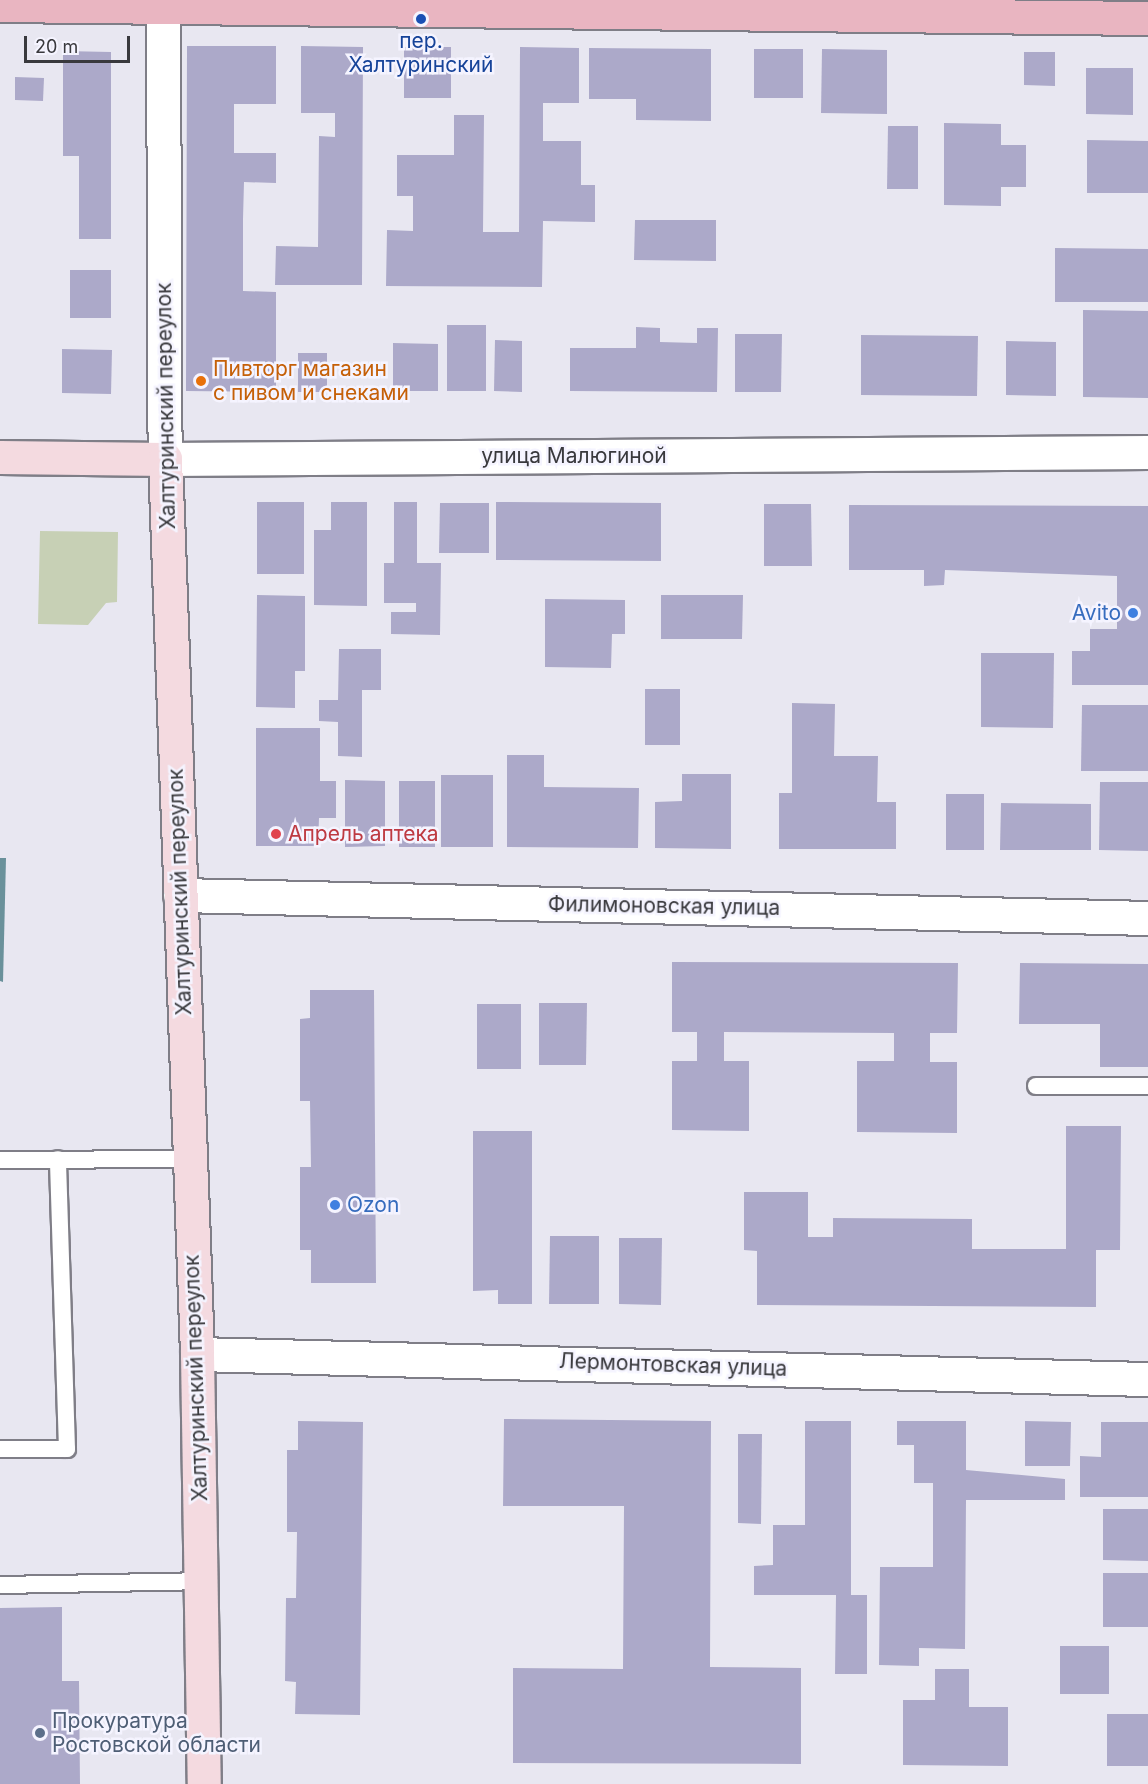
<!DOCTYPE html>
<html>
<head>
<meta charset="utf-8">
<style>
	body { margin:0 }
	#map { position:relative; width:1148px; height:1784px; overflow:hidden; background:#e8e7f1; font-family:Inter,sans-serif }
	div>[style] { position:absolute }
	.green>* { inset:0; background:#c7d0b5 }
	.water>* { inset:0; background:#6a919b }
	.building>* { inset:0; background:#aca9c9 }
	.roads { filter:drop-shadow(2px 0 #7f7e87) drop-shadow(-2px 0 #7f7e87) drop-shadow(0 2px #7f7e87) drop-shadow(0 -2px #7f7e87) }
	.lane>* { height:16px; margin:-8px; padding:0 8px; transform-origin:8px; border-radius:8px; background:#fff }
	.street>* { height:33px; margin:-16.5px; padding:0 16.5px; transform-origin:16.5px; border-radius:16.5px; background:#fff }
	.secondary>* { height:33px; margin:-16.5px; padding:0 16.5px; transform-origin:16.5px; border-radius:16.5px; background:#f4dae0 }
	.primary>* { height:33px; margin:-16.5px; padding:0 16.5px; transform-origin:16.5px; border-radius:16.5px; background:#e9b5c1 }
	.dots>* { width:16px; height:16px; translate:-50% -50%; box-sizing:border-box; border:3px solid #f5f4ff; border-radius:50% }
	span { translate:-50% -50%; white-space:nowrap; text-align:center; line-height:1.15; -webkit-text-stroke:5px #f5f4ff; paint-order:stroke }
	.transit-label { font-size:21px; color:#164399 }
	.food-label { font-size:21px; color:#c56008 }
	.left { translate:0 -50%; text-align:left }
	.street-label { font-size:21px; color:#39393d }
	.shop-label { font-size:21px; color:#366cbe }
	.right { translate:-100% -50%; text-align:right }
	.health-label { font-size:21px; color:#be3a42 }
	.service-label { font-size:21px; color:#4e5e75 }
	.scale { position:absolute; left:24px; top:36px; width:106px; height:27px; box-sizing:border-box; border:3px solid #39393d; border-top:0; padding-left:8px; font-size:18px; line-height:21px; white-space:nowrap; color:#39393d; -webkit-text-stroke:4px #f5f4ff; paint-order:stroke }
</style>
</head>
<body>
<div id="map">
	<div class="green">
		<i style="clip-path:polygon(40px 531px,118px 532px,117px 602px,106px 603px,88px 625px,38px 624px)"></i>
	</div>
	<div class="water">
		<i style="clip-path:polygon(0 858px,6px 858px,3px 982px,0 981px)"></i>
	</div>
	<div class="building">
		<i style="clip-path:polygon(187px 46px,276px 46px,276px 104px,234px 104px,234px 153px,276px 153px,276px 183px,244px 182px,243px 219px,243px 291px,276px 292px,276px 392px,186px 391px)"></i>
		<i style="clip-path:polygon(301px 46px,363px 47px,362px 285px,275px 285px,276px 246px,318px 247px,319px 136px,335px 137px,335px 113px,301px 113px)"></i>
		<i style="clip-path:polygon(404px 47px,451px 47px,451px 98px,404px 98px)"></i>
		<i style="clip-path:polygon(520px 47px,579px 48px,579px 103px,543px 103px,543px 141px,581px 141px,581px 185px,595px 185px,595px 222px,543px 221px,542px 287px,386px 286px,387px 230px,413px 231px,413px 196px,397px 196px,397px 155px,454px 155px,454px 115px,484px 115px,483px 232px,519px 232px)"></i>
		<i style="clip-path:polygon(589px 48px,711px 49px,711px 121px,636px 120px,636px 99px,589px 99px)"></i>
		<i style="clip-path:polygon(754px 49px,803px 49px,803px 98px,754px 98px)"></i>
		<i style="clip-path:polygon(822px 49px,887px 50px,887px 114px,821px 113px)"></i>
		<i style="clip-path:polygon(63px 51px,111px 52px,111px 239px,79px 239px,79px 156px,63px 156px)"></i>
		<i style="clip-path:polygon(1024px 52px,1055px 52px,1055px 86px,1024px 85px)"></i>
		<i style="clip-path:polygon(1086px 68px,1133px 68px,1133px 115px,1086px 114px)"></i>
		<i style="clip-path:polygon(15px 77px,44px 78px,43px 101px,15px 100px)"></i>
		<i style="clip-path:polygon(944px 123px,1001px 124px,1001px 145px,1026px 145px,1026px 187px,1001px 187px,1001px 206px,944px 205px)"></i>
		<i style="clip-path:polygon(888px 126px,918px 126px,918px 189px,887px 189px)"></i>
		<i style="clip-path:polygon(1087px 140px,1148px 141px,1148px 193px,1087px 193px)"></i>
		<i style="clip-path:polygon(635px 220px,716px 220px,716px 261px,634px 260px)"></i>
		<i style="clip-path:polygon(1055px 248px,1148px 249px,1148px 302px,1055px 302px)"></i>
		<i style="clip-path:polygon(70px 270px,111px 270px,111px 318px,70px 318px)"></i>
		<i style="clip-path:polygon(1083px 310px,1148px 311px,1148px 398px,1083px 397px)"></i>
		<i style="clip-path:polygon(447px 325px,486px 325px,486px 391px,447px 391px)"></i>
		<i style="clip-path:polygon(636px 327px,660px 328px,660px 342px,697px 343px,697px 328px,718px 328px,717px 392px,570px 391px,570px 348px,636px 348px)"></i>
		<i style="clip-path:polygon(735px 334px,782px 334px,781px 392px,735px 392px)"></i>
		<i style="clip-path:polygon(861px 335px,978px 336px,977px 396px,861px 395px)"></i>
		<i style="clip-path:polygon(495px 340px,522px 341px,522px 392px,494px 391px)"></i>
		<i style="clip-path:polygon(1006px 341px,1056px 342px,1056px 396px,1006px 395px)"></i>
		<i style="clip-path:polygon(393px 343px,438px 344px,438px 391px,393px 391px)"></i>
		<i style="clip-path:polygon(62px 349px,112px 350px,111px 394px,62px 393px)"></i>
		<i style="clip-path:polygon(298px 353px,327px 353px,327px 392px,298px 392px)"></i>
		<i style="clip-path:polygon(257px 502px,304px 502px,304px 574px,257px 574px)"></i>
		<i style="clip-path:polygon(331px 502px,367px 502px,367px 606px,314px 605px,314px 530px,331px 530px)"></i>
		<i style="clip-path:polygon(394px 502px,417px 502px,417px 563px,441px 563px,440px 635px,391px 634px,391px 612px,416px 612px,416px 603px,384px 603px,384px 563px,394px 563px)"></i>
		<i style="clip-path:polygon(496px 502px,661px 503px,661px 561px,496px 560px)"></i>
		<i style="clip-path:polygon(440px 503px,489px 503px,489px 553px,439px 553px)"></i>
		<i style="clip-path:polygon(764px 504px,811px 504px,812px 566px,764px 566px)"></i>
		<i style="clip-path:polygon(849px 505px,1148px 506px,1148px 685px,1072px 685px,1072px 651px,1090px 651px,1090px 629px,1117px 629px,1117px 576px,945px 570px,944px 585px,924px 586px,924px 570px,849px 570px)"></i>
		<i style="clip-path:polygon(257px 595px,305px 596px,305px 671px,295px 671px,295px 708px,256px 707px)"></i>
		<i style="clip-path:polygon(661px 595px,743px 595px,742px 639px,661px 639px)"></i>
		<i style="clip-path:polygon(545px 599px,625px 600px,625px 634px,612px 634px,611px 668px,545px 667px)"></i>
		<i style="clip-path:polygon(339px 649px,381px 649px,381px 690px,362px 690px,362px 757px,338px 756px,338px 722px,319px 721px,319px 700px,338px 700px)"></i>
		<i style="clip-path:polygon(981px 653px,1054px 653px,1053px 728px,981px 727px)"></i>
		<i style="clip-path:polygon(645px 689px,680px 689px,680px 745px,645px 745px)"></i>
		<i style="clip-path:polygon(792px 703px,835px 704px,834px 756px,878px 756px,877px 802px,896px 802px,896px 849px,779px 849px,779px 793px,792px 793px)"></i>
		<i style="clip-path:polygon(1082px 705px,1148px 705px,1148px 771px,1081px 771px)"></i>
		<i style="clip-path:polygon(256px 728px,320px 728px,320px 781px,336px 781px,336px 818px,319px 818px,318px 846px,256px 846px)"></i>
		<i style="clip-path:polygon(507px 755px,544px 755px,544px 787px,639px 788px,638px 848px,507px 847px)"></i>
		<i style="clip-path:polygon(682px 774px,731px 774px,731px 849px,655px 848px,655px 802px,682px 801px)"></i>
		<i style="clip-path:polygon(441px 775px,493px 775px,493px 847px,441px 847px)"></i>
		<i style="clip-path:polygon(345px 780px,385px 781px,385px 846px,345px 847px)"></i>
		<i style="clip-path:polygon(399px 781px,435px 781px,435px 847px,399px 847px)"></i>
		<i style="clip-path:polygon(1100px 782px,1148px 782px,1148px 851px,1099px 850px)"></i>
		<i style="clip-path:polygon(946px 794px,984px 794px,984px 850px,946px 850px)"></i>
		<i style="clip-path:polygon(1001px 803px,1091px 804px,1091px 850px,1000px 850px)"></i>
		<i style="clip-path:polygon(672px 962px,958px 963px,957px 1033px,930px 1033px,930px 1062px,957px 1062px,957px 1133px,857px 1132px,857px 1061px,894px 1061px,894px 1033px,724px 1032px,724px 1061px,749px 1061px,749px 1131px,672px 1130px,672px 1061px,697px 1061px,697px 1032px,672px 1032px)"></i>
		<i style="clip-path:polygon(1020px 963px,1148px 964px,1148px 1067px,1100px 1067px,1100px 1024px,1019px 1024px)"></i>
		<i style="clip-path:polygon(310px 990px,374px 990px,376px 1283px,311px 1283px,311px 1250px,300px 1250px,300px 1167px,311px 1167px,310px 1101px,300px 1101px,300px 1019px,310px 1018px)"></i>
		<i style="clip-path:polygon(539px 1003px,587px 1003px,586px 1065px,539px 1065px)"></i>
		<i style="clip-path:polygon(477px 1004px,521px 1004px,521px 1069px,477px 1069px)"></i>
		<i style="clip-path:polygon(1066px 1126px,1121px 1126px,1120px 1250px,1096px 1250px,1096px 1307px,757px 1305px,757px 1251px,744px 1250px,744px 1192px,808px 1192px,808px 1237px,833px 1237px,833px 1218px,972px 1219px,972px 1249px,1066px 1249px)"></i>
		<i style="clip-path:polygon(473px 1131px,532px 1131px,532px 1304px,498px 1304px,498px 1290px,473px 1291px)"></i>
		<i style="clip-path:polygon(550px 1236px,599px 1236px,599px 1304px,549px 1304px)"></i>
		<i style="clip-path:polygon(619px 1238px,662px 1238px,661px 1305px,619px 1304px)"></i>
		<i style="clip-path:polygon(504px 1419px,711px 1421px,710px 1667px,801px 1668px,801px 1764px,513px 1763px,513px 1668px,623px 1669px,624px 1506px,503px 1506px)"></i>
		<i style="clip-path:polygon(298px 1421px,363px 1422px,360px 1715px,295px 1714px,296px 1682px,285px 1681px,286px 1598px,296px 1598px,297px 1532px,287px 1532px,287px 1450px,298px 1450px)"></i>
		<i style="clip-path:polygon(805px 1421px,851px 1421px,851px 1595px,867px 1595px,867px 1674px,835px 1674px,836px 1595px,754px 1595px,754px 1566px,773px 1565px,773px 1525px,805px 1525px)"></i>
		<i style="clip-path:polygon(897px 1421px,966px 1421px,966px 1470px,1065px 1479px,1065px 1500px,966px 1500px,965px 1649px,919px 1648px,919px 1666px,879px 1665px,880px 1567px,933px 1567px,933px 1483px,914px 1483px,914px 1445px,897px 1445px)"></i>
		<i style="clip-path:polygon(1025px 1421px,1071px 1422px,1070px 1466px,1025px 1466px)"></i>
		<i style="clip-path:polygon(1101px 1422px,1148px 1422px,1148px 1497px,1080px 1497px,1080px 1456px,1101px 1457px)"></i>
		<i style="clip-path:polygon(738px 1434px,762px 1434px,761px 1524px,738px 1523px)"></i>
		<i style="clip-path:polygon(1103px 1509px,1148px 1509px,1148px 1561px,1103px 1560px)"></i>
		<i style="clip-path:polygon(1103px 1573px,1148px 1573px,1148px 1627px,1103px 1627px)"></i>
		<i style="clip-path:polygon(62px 1607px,62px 1681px,79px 1681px,80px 1784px,0 1784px,0 1608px)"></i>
		<i style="clip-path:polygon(1060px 1646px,1109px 1646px,1109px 1694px,1060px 1694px)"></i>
		<i style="clip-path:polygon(935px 1669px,969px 1669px,969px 1707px,1008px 1707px,1008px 1766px,903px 1765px,903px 1700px,935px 1700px)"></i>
		<i style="clip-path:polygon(1107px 1714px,1148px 1714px,1148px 1766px,1107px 1766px)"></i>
	</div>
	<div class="roads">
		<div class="lane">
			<i style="left:1036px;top:1086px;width:112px"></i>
			<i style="left:0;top:1160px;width:188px;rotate:-0.3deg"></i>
			<i style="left:0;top:1449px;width:67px"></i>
			<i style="left:67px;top:1449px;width:290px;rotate:-91.8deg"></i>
			<i style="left:0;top:1585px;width:201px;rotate:-1.1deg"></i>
		</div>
		<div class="street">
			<i style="left:163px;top:0;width:459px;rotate:89.8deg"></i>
			<i style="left:165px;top:459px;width:983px;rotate:-0.41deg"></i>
			<i style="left:180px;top:895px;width:968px;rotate:1.36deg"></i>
			<i style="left:197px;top:1354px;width:951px;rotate:1.51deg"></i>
		</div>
		<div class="secondary">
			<i style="left:0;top:457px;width:165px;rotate:0.7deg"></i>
			<i style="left:165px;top:459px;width:896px;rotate:87.95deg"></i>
			<i style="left:197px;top:1354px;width:430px;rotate:89.1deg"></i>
		</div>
		<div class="primary">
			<i style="left:0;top:5px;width:1148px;rotate:0.65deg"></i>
		</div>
	</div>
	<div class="dots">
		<i style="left:421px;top:19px;background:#1a4fb4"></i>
		<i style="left:201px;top:381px;background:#e8710a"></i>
		<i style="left:1133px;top:613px;background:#3f7fe0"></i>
		<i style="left:276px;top:834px;background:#e0444e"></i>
		<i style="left:335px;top:1205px;background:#3f7fe0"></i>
		<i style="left:40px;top:1733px;background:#5c6f8a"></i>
	</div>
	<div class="transit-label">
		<span style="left:421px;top:53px">пер.<br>Халтуринский</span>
	</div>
	<div class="food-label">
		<span class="left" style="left:213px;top:381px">Пивторг магазин<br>с пивом и снеками</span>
	</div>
	<div class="street-label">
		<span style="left:166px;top:406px;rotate:-91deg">Халтуринский переулок</span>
		<span style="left:574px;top:456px">улица Малюгиной</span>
		<span style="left:180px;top:892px;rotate:-92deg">Халтуринский переулок</span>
		<span style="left:664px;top:906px;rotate:1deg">Филимоновская улица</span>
		<span style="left:673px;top:1365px;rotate:2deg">Лермонтовская улица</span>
		<span style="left:196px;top:1378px;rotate:-92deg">Халтуринский переулок</span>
	</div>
	<div class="shop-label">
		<span class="right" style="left:1121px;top:613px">Avito</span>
		<span class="left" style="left:347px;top:1205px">Ozon</span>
	</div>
	<div class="health-label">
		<span class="left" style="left:288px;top:834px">Апрель аптека</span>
	</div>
	<div class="service-label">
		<span class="left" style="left:52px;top:1733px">Прокуратура<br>Ростовской области</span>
	</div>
	<div class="scale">20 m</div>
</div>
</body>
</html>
